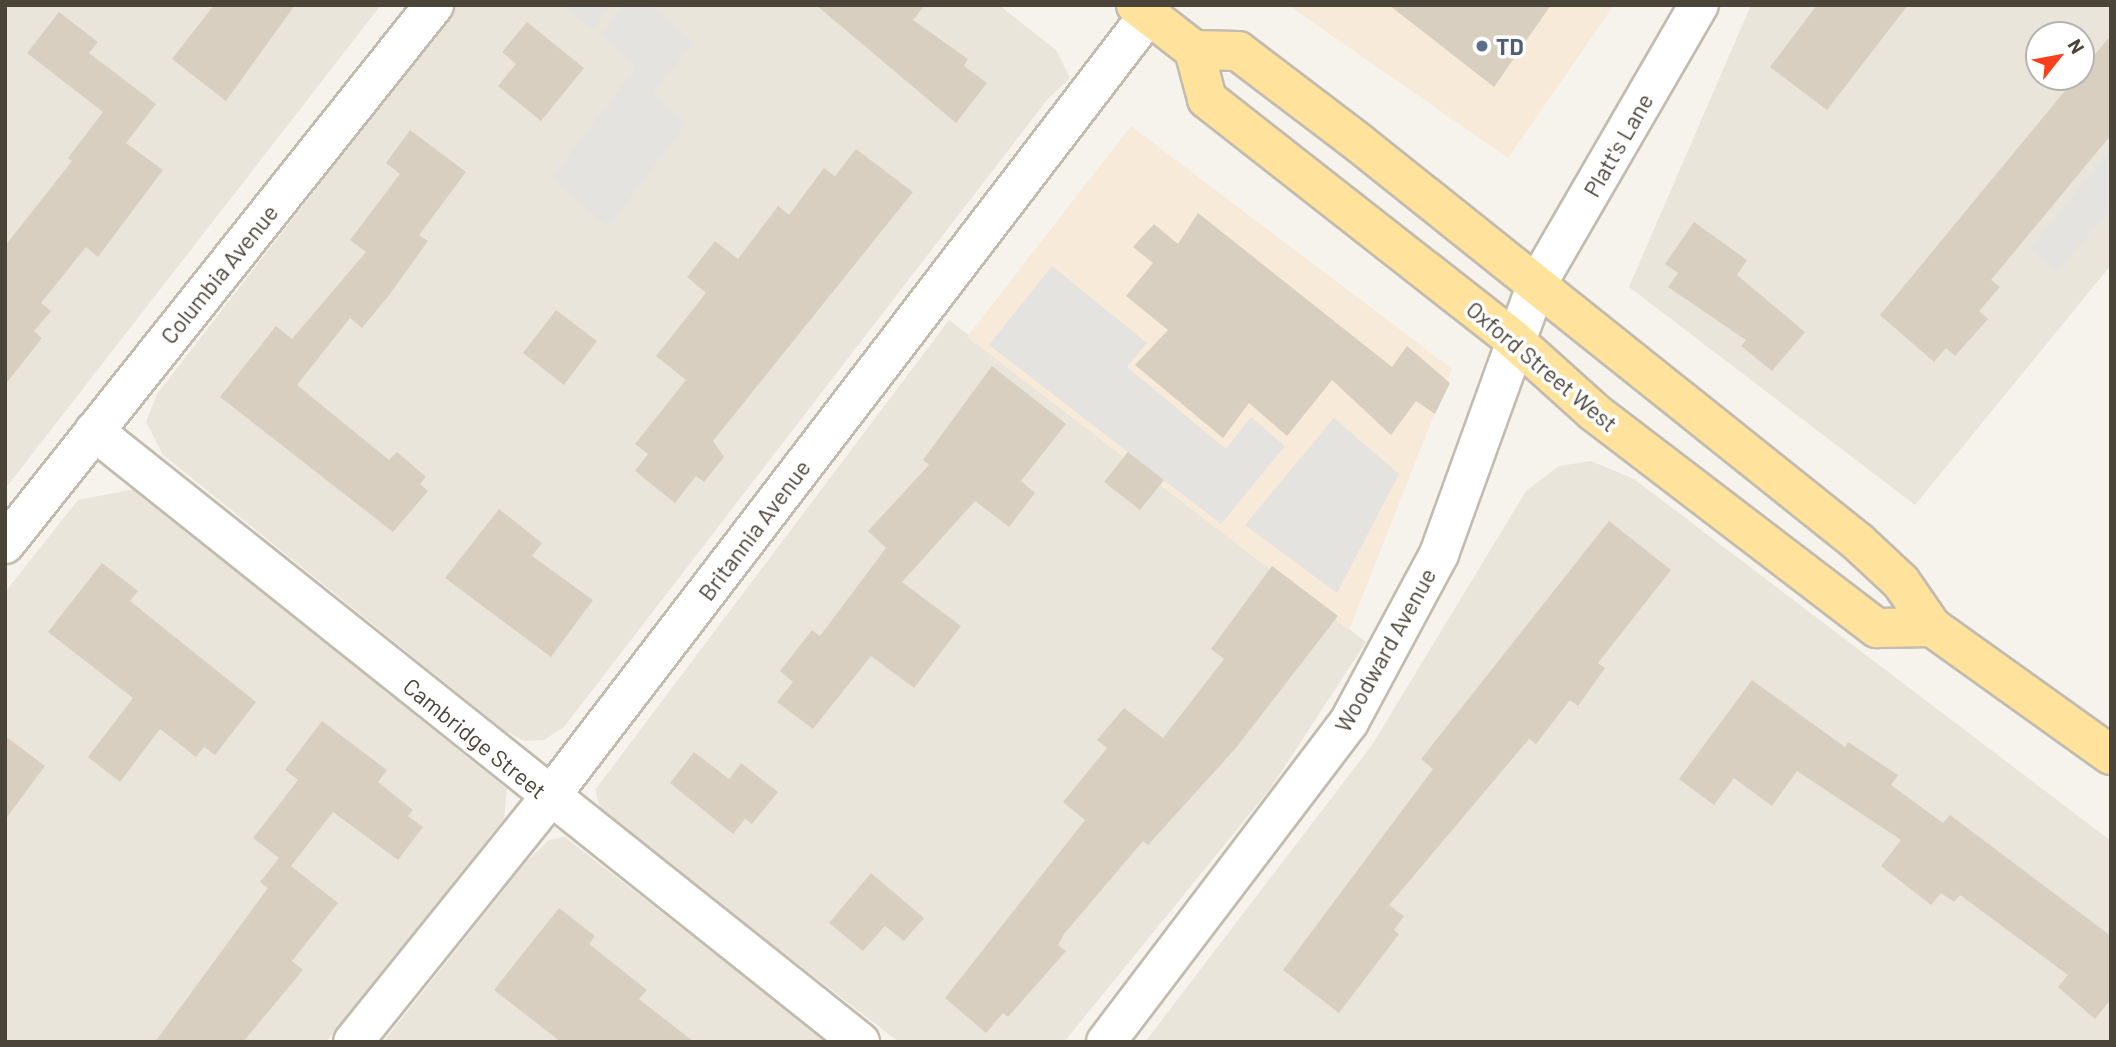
<!DOCTYPE html>
<html>
<head>
<meta charset="utf-8">
<style>
	body { margin:0 }
	#map { position:relative; width:2116px; height:1047px; overflow:hidden; background:#f6f3ec; font-family:Barlow,sans-serif }
	div>[style] { position:absolute }
	.residential>* { inset:0; background:#eae5da }
	.commercial>* { inset:0; background:#f7ead8 }
	.parking>* { inset:0; background:#e5e3e0 }
	.building>* { inset:0; background:#d8cfc1 }
	.roads { filter:drop-shadow(2px 0 #c2bbae) drop-shadow(-2px 0 #c2bbae) drop-shadow(0 2px #c2bbae) drop-shadow(0 -2px #c2bbae) }
	.minor>* { height:38px; margin:-19px; padding:0 19px; transform-origin:19px; border-radius:19px; background:#fff }
	.major>* { height:38px; margin:-19px; padding:0 19px; transform-origin:19px; border-radius:19px; background:#ffe39c }
	.dots>* { width:19px; height:19px; translate:-50% -50%; box-sizing:border-box; border:4px solid #fff; border-radius:50% }
	span { translate:-50% -50%; white-space:nowrap; text-align:center; line-height:1.15; -webkit-text-stroke:7px #fff; paint-order:stroke }
	.service-label { font-size:23px; color:#4e5e75; font-weight:700 }
	.left { translate:0 -50%; text-align:left }
	.street-label { font-size:23px; color:#4b4439 }
	.frame { position:absolute; inset:0; border:7px solid #4b4439; pointer-events:none }
	.north { position:absolute; left:2025px; top:21px; width:70px; height:70px; box-sizing:border-box; background:#fff; border:2px solid #b7b4b0; border-radius:50%; rotate:59deg; font-size:19px; font-weight:700; line-height:28px; text-align:center; color:#4b4439 }
	.north::after { content:''; display:block; margin:auto; width:24px; height:32px; background:#fc3f1d; clip-path:polygon(50% 0,100% 100%,50% 72%,0 100%) }
</style>
</head>
<body>
<div id="map">
	<div class="residential">
		<i style="clip-path:polygon(5px 5px,381px 5px,5px 489px)"></i>
		<i style="clip-path:polygon(458px 5px,999px 5px,1056px 50px,1070px 78px,1047px 100px,564px 727px,544px 740px,525px 741px,505px 731px,163px 455px,146px 422px,157px 394px)"></i>
		<i style="clip-path:polygon(evenodd,1751px 5px,2111px 5px,2111px 265px,1915px 505px,1629px 287px,1751px 5px,2039px 35px,2081px 35px,2081px 77px,2039px 77px,2039px 35px)"></i>
		<i style="clip-path:polygon(949px 320px,1366px 642px,1270px 789px,1064px 1042px,899px 1042px,602px 814px,595px 790px)"></i>
		<i style="clip-path:polygon(1591px 461px,1634px 479px,2111px 841px,2111px 1042px,1145px 1042px,1372px 745px,1526px 491px,1559px 466px)"></i>
		<i style="clip-path:polygon(135px 489px,507px 789px,504px 819px,326px 1042px,5px 1042px,5px 592px,78px 500px)"></i>
		<i style="clip-path:polygon(565px 837px,828px 1042px,383px 1042px,525px 863px,549px 840px)"></i>
	</div>
	<div class="commercial">
		<i style="clip-path:polygon(1288px 5px,1614px 5px,1508px 158px)"></i>
		<i style="clip-path:polygon(1131px 126px,1452px 369px,1349px 630px,967px 337px)"></i>
	</div>
	<div class="parking">
		<i style="clip-path:polygon(562px 5px,612px 5px,592px 30px)"></i>
		<i style="clip-path:polygon(623px 5px,651px 5px,694px 42px,653px 93px,686px 124px,608px 227px,551px 179px,635px 68px,600px 34px)"></i>
		<i style="clip-path:polygon(2111px 150px,2111px 209px,2057px 273px,2029px 249px)"></i>
		<i style="clip-path:polygon(1052px 266px,1147px 343px,1127px 367px,1226px 449px,1251px 417px,1285px 446px,1221px 524px,989px 345px)"></i>
		<i style="clip-path:polygon(1334px 418px,1399px 474px,1337px 593px,1245px 525px)"></i>
	</div>
	<div class="building">
		<i style="clip-path:polygon(214px 5px,295px 5px,226px 101px,172px 59px)"></i>
		<i style="clip-path:polygon(816px 5px,925px 5px,913px 20px,968px 59px,964px 66px,987px 83px,956px 123px)"></i>
		<i style="clip-path:polygon(1389px 5px,1551px 5px,1494px 87px)"></i>
		<i style="clip-path:polygon(1817px 5px,1908px 5px,1827px 110px,1770px 67px)"></i>
		<i style="clip-path:polygon(59px 12px,98px 42px,89px 53px,156px 104px,126px 143px,163px 170px,98px 257px,86px 247px,41px 303px,51px 311px,34px 331px,42px 338px,5px 385px,5px 246px,72px 161px,68px 158px,103px 112px,27px 53px)"></i>
		<i style="clip-path:polygon(527px 22px,584px 68px,541px 121px,498px 86px,516px 64px,502px 52px)"></i>
		<i style="clip-path:polygon(2111px 35px,2111px 135px,1991px 280px,2000px 287px,1979px 311px,1988px 319px,1955px 356px,1946px 348px,1934px 362px,1880px 315px)"></i>
		<i style="clip-path:polygon(410px 130px,466px 172px,419px 235px,428px 241px,390px 294px,362px 328px,350px 318px,297px 385px,389px 460px,397px 452px,426px 477px,420px 484px,428px 491px,393px 532px,220px 397px,276px 326px,292px 339px,366px 252px,350px 240px,400px 174px,386px 163px)"></i>
		<i style="clip-path:polygon(856px 149px,913px 192px,713px 441px,724px 457px,704px 482px,696px 476px,675px 503px,635px 471px,648px 454px,635px 444px,686px 380px,656px 356px,706px 293px,687px 277px,715px 241px,738px 259px,778px 206px,789px 215px,824px 168px,835px 176px)"></i>
		<i style="clip-path:polygon(1198px 213px,1392px 367px,1407px 346px,1450px 383px,1435px 414px,1416px 401px,1391px 435px,1332px 380px,1287px 436px,1249px 403px,1223px 438px,1135px 365px,1168px 330px,1126px 296px,1153px 263px,1133px 247px,1154px 224px,1178px 244px)"></i>
		<i style="clip-path:polygon(1694px 222px,1747px 260px,1737px 275px,1805px 332px,1772px 371px,1741px 346px,1746px 340px,1668px 287px,1678px 273px,1665px 264px)"></i>
		<i style="clip-path:polygon(556px 310px,597px 341px,564px 385px,523px 353px)"></i>
		<i style="clip-path:polygon(992px 366px,1066px 424px,1021px 481px,1035px 493px,1009px 527px,975px 501px,902px 582px,961px 626px,914px 688px,871px 656px,813px 729px,777px 702px,793px 682px,780px 671px,812px 630px,820px 636px,886px 548px,868px 531px,929px 465px,923px 460px)"></i>
		<i style="clip-path:polygon(1128px 452px,1164px 480px,1140px 510px,1104px 482px)"></i>
		<i style="clip-path:polygon(499px 509px,542px 543px,532px 556px,593px 600px,551px 657px,445px 578px)"></i>
		<i style="clip-path:polygon(1609px 521px,1671px 570px,1598px 663px,1605px 668px,1578px 706px,1570px 700px,1536px 744px,1529px 739px,1389px 905px,1404px 916px,1394px 930px,1399px 934px,1339px 1013px,1283px 970px,1433px 769px,1421px 759px)"></i>
		<i style="clip-path:polygon(102px 563px,138px 591px,130px 601px,256px 702px,215px 755px,204px 747px,196px 757px,160px 729px,120px 782px,88px 757px,133px 698px,48px 632px)"></i>
		<i style="clip-path:polygon(1272px 566px,1338px 616px,1235px 749px,1148px 845px,1143px 841px,1064px 934px,1058px 945px,1066px 951px,1008px 1017px,1003px 1013px,986px 1033px,945px 998px,1085px 820px,1063px 802px,1107px 748px,1097px 740px,1124px 708px,1163px 738px,1224px 659px,1211px 649px)"></i>
		<i style="clip-path:polygon(1752px 680px,1845px 747px,1848px 742px,1898px 775px,1891px 785px,1943px 823px,1950px 815px,2111px 936px,2111px 999px,2095px 1019px,2058px 987px,2068px 975px,1960px 895px,1954px 902px,1941px 893px,1931px 905px,1881px 866px,1901px 840px,1797px 771px,1772px 806px,1734px 778px,1714px 805px,1679px 779px)"></i>
		<i style="clip-path:polygon(322px 721px,387px 770px,378px 782px,413px 810px,408px 816px,423px 827px,398px 860px,333px 812px,291px 866px,338px 903px,292px 961px,303px 970px,243px 1042px,155px 1042px,268px 888px,260px 882px,279px 858px,253px 838px,298px 780px,285px 770px)"></i>
		<i style="clip-path:polygon(5px 736px,45px 766px,5px 820px)"></i>
		<i style="clip-path:polygon(694px 752px,729px 779px,741px 763px,778px 792px,752px 824px,745px 819px,733px 834px,670px 783px)"></i>
		<i style="clip-path:polygon(871px 873px,924px 918px,904px 941px,885px 926px,863px 951px,829px 923px)"></i>
		<i style="clip-path:polygon(559px 908px,595px 936px,589px 944px,647px 990px,639px 999px,694px 1042px,561px 1042px,494px 990px)"></i>
	</div>
	<div class="roads">
		<div class="minor">
			<i style="left:94px;top:431px;width:980px;rotate:38.58deg"></i>
			<i style="left:5px;top:544px;width:689px;rotate:-51.48deg"></i>
			<i style="left:353px;top:1042px;width:313px;rotate:-51.2deg"></i>
			<i style="left:549px;top:798px;width:987px;rotate:-52.57deg"></i>
			<i style="left:1106px;top:1042px;width:402px;rotate:-52.8deg"></i>
			<i style="left:1349px;top:722px;width:191px;rotate:-61.8deg"></i>
			<i style="left:1439px;top:554px;width:287px;rotate:-70.1deg"></i>
			<i style="left:1537px;top:284px;width:323px;rotate:-59.9deg"></i>
		</div>
		<div class="major">
			<i style="left:1136px;top:5px;width:73px;rotate:37.8deg"></i>
			<i style="left:1194px;top:50px;width:44px;rotate:1.3deg"></i>
			<i style="left:1238px;top:51px;width:152px;rotate:37.2deg"></i>
			<i style="left:1359px;top:143px;width:638px;rotate:38.63deg"></i>
			<i style="left:1857px;top:541px;width:60px;rotate:43deg"></i>
			<i style="left:1901px;top:582px;width:55px;rotate:55.4deg"></i>
			<i style="left:1932px;top:627px;width:220px;rotate:35.6deg"></i>
			<i style="left:1194px;top:50px;width:51px;rotate:75.1deg"></i>
			<i style="left:1207px;top:99px;width:389px;rotate:38.1deg"></i>
			<i style="left:1513px;top:339px;width:109px;rotate:42deg"></i>
			<i style="left:1594px;top:412px;width:356px;rotate:37.4deg"></i>
			<i style="left:1877px;top:628px;width:55px;rotate:-1deg"></i>
		</div>
	</div>
	<div class="dots">
		<i style="left:1482px;top:46px;background:#5c6f8a"></i>
	</div>
	<div class="service-label">
		<span class="left" style="left:1496px;top:46px">TD</span>
	</div>
	<div class="street-label">
		<span style="left:1618px;top:145px;rotate:-60deg">Platt's Lane</span>
		<span style="left:219px;top:274px;rotate:-51deg">Columbia Avenue</span>
		<span style="left:1542px;top:366px;rotate:40deg">Oxford Street West</span>
		<span style="left:754px;top:530px;rotate:-53deg">Britannia Avenue</span>
		<span style="left:1385px;top:650px;rotate:-61deg">Woodward Avenue</span>
		<span style="left:475px;top:738px;rotate:39deg">Cambridge Street</span>
	</div>
	<div class="frame"></div>
	<div class="north">N</div>
</div>
</body>
</html>
